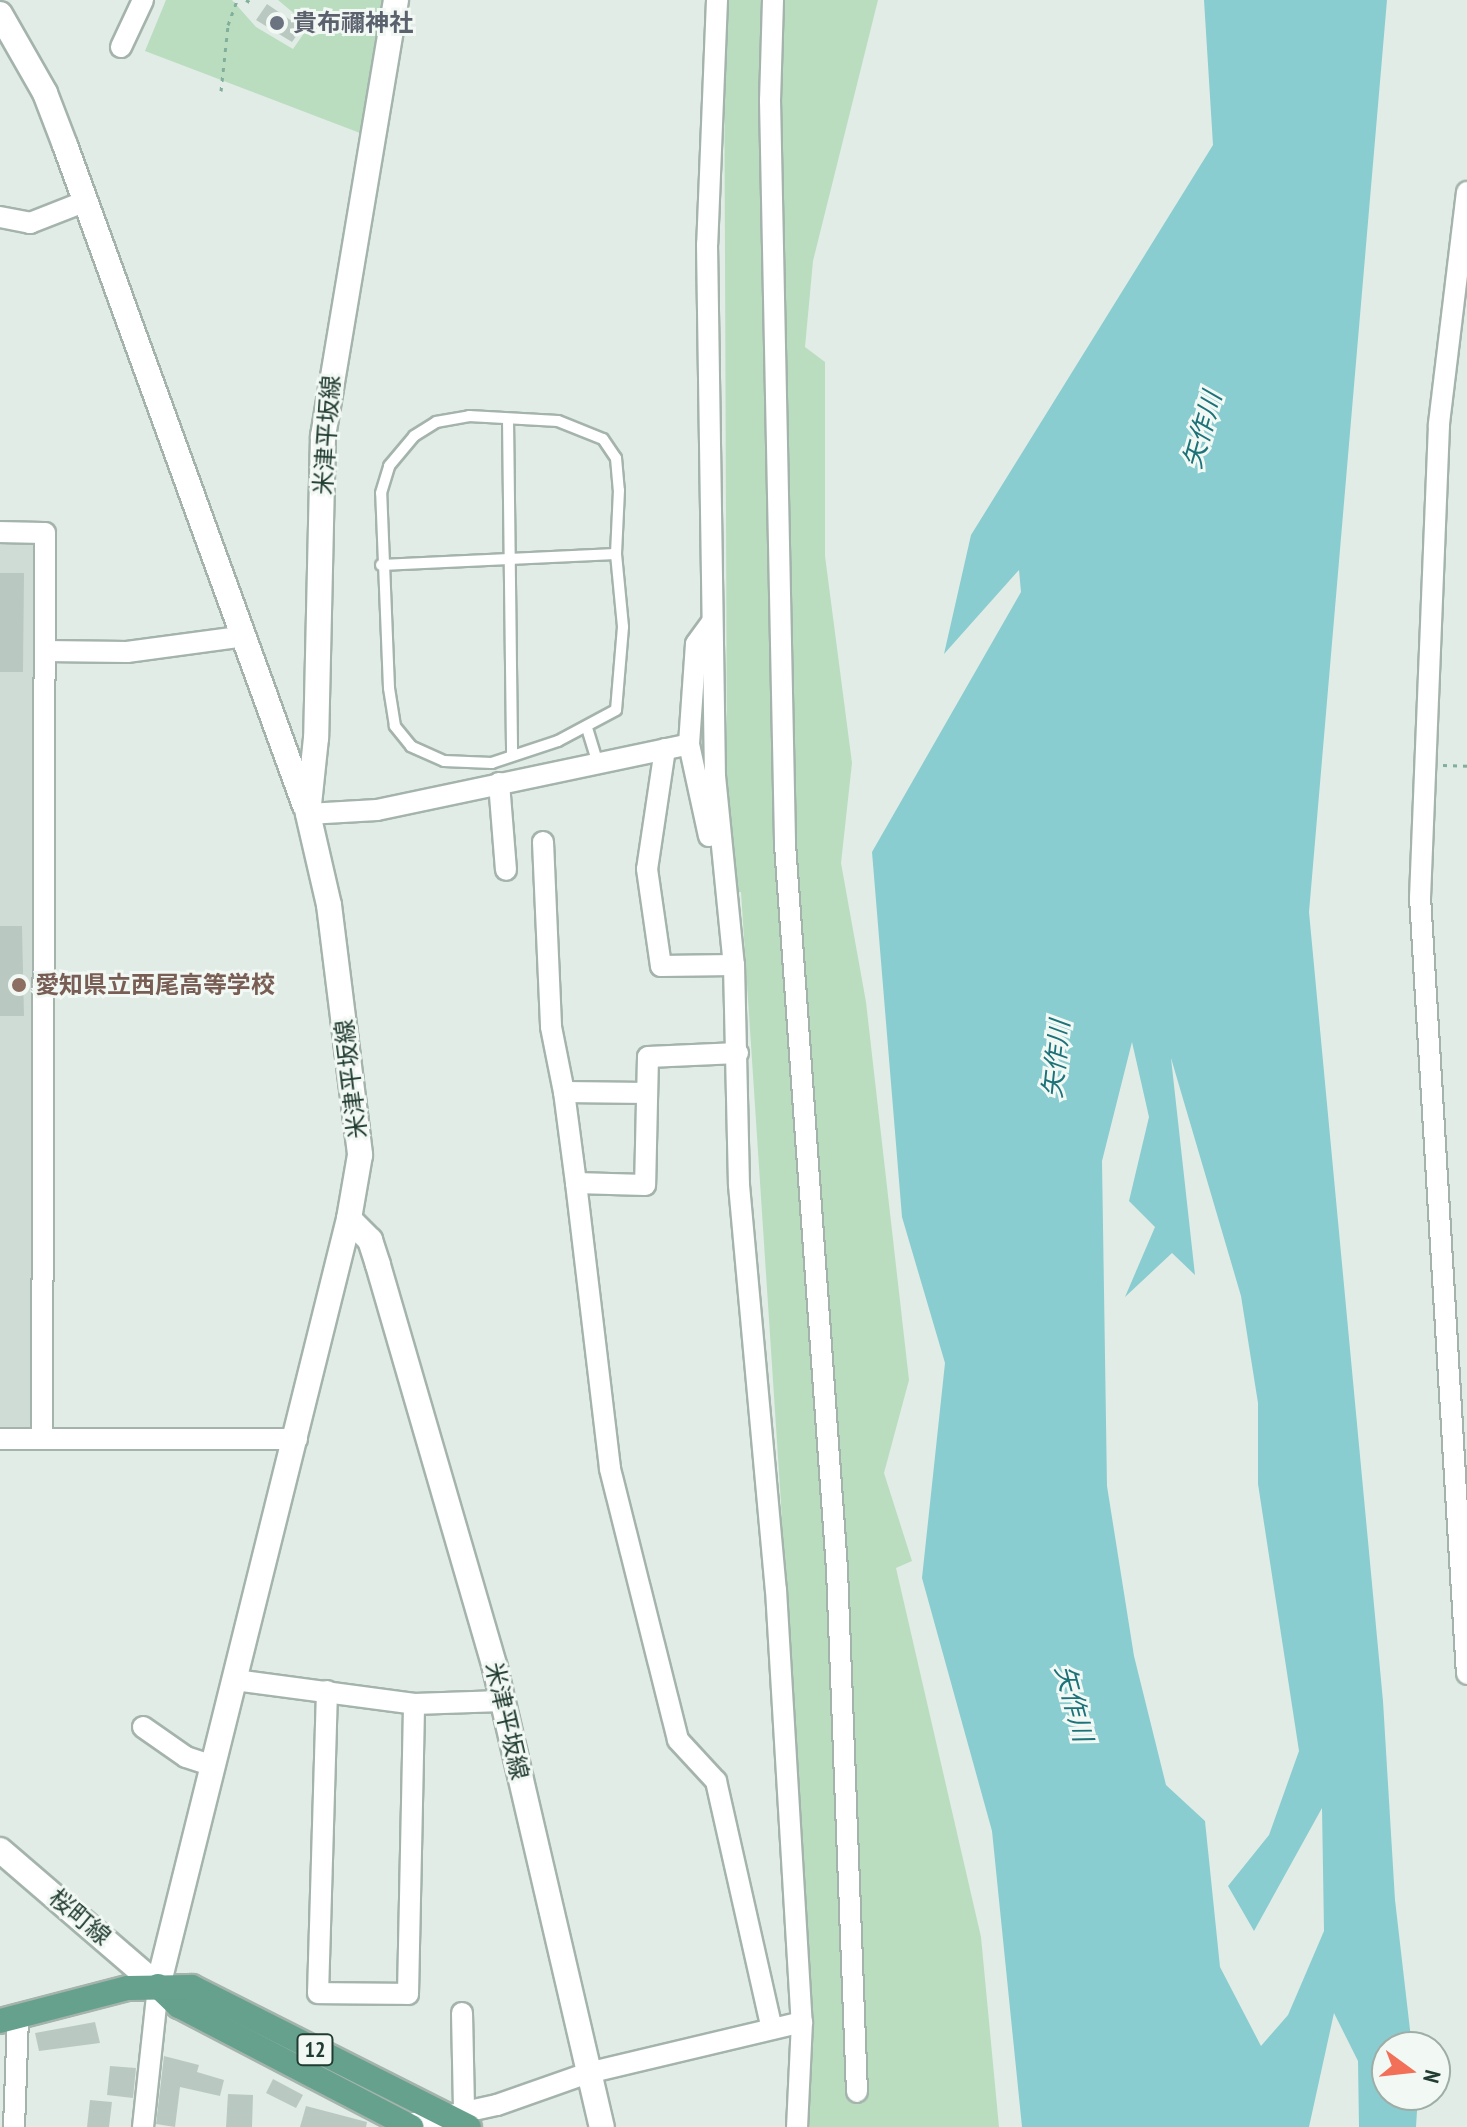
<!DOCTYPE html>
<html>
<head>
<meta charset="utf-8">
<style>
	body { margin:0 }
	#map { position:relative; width:1467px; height:2127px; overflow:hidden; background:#e1ece6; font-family:"PT Sans Narrow","Noto Sans JP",sans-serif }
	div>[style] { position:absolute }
	.built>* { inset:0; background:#cfdcd5 }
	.green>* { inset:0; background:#baddc0 }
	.water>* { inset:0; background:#89cdd1 }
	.building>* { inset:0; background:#b9c9c1 }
	.path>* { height:3px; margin-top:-1.5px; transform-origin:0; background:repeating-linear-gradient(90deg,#81af9c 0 4px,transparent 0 10px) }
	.roads { filter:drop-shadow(2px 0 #a4b4ac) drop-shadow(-2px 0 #a4b4ac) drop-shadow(0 2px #a4b4ac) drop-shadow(0 -2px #a4b4ac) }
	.lane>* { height:10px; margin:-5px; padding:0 5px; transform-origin:5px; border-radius:5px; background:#fff }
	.street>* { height:20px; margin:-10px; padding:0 10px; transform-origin:10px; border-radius:10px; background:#fff }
	.secondary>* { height:24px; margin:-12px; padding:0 12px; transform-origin:12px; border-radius:12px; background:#fff }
	.primary>* { height:24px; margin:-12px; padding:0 12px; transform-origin:12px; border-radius:12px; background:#65a18c }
	.dots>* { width:22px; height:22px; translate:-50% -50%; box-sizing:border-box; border:4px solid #f2f8f4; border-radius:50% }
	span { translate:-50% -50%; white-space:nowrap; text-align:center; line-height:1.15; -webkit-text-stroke:6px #f2f8f4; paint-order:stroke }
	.shield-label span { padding:2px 6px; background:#f2f8f4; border:2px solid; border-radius:6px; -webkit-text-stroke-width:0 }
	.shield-label { font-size:22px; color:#213c32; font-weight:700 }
	.worship-label { font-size:24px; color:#5b616d; font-weight:700 }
	.left { translate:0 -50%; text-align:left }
	.street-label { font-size:24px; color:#213c32 }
	.education-label { font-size:24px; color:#785e54; font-weight:700 }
	.water-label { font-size:26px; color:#1b7279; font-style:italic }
	.north { position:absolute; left:1371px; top:2031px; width:80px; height:80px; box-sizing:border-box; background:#f2f8f4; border:2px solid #9eada6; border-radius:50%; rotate:105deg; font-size:22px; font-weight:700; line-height:32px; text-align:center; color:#213c32 }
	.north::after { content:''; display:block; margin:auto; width:28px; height:36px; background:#f26f58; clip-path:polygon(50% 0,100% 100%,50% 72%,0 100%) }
</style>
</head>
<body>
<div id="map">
	<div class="built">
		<i style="clip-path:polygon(0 537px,39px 541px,35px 1429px,0 1429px)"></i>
	</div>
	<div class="green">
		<i style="clip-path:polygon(166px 0,232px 0,256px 27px,293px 49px,309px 26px,278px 0,382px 0,360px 133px,145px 51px)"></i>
		<i style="clip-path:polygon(724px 0,878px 0,813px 261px,805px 347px,825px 362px,825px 556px,852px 763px,841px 863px,866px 1002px,909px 1380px,884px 1473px,912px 1561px,896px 1568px,981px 1937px,999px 2127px,807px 2127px,781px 1503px,741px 892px,735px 893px,727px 778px)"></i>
	</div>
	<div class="water">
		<i style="clip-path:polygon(evenodd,1204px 0,1387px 0,1309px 912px,1383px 1701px,1395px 1900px,1412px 2047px,1387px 2047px,1387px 2095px,1418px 2095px,1416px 2127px,1359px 2127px,1358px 2061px,1334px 2013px,1309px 2127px,1022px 2127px,992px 1831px,922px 1578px,945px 1363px,902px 1217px,872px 852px,1021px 592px,1019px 570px,944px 654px,971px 535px,1213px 145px,1204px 0,1132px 1042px,1149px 1117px,1129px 1201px,1155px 1227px,1125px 1297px,1172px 1253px,1195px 1275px,1171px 1058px,1241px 1296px,1258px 1403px,1258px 1484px,1299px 1751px,1269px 1835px,1228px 1886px,1254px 1931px,1322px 1808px,1324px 1931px,1288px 2015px,1261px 2046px,1220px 1967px,1205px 1821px,1166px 1785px,1134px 1656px,1107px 1486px,1102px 1161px,1132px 1042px)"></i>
	</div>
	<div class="building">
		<i style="clip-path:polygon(267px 4px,302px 28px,292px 42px,256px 20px)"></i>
		<i style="clip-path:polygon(0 573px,24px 573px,23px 672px,0 672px)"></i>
		<i style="clip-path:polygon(0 926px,22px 926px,24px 1016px,0 1016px)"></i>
		<i style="clip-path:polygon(95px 2022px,100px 2043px,39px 2051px,35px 2033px)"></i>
		<i style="clip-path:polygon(164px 2056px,199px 2065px,197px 2072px,224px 2080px,220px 2096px,180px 2087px,175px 2127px,156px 2124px)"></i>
		<i style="clip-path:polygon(110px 2066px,136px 2068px,133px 2098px,107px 2095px)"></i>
		<i style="clip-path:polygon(273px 2079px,303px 2095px,296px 2108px,266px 2093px)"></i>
		<i style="clip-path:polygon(228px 2094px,253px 2095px,252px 2127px,226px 2127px)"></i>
		<i style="clip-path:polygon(90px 2100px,112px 2102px,109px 2127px,87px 2127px)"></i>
		<i style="clip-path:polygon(306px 2106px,367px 2122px,366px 2127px,300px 2127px)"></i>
	</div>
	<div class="path">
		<i style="left:246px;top:0;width:4px;rotate:27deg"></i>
		<i style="left:221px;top:91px;width:66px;rotate:-83.9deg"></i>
		<i style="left:228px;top:25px;width:27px;rotate:-70deg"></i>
		<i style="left:1443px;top:765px;width:24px;rotate:2deg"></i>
	</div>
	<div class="roads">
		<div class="lane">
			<i style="left:469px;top:416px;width:89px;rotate:3.2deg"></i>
			<i style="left:558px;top:421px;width:48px;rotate:21.8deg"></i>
			<i style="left:603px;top:439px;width:23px;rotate:56deg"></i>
			<i style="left:616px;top:458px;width:32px;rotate:85deg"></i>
			<i style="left:619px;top:490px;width:64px;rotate:92.7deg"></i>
			<i style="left:616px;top:554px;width:73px;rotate:84.5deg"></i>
			<i style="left:623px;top:627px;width:83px;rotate:94.8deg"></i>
			<i style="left:616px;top:710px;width:66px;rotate:151.9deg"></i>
			<i style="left:558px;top:741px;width:70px;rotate:161.6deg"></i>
			<i style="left:492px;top:763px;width:48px;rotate:-177.6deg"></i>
			<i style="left:444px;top:761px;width:36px;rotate:-156deg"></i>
			<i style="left:411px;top:746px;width:26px;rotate:-129deg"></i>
			<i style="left:395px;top:726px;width:38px;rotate:-99deg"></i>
			<i style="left:389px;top:688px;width:195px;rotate:-92.3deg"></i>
			<i style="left:381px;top:493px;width:28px;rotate:-73deg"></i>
			<i style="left:389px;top:466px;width:39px;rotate:-50deg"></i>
			<i style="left:414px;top:436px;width:26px;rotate:-32deg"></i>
			<i style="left:436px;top:422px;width:34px;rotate:-10deg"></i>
			<i style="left:508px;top:419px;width:336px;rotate:89.3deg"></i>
			<i style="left:381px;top:565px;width:235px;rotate:-2.7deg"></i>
			<i style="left:587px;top:728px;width:37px;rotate:73deg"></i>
		</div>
		<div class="street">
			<i style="left:717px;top:0;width:244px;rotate:92.3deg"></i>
			<i style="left:707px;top:244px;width:532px;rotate:89.14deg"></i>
			<i style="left:715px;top:776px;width:190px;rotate:84.3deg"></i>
			<i style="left:734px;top:965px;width:220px;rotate:88.7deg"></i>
			<i style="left:739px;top:1185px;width:407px;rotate:84.8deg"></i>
			<i style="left:776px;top:1590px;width:433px;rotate:86.6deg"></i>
			<i style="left:802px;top:2022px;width:105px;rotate:92.7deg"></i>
			<i style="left:773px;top:0;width:100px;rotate:91.7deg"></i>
			<i style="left:770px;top:100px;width:744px;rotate:88.84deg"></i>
			<i style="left:785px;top:844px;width:728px;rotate:85.9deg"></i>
			<i style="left:837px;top:1570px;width:522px;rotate:87.81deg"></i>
			<i style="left:121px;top:47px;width:52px;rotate:-64.9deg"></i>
			<i style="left:1467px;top:192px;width:235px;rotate:96.9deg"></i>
			<i style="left:1439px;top:425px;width:472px;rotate:92.3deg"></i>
			<i style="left:1420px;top:897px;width:778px;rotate:86.54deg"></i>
			<i style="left:0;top:217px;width:31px;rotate:11deg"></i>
			<i style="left:30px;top:223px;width:60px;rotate:-21.4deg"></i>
			<i style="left:0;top:532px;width:45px;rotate:1.3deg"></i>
			<i style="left:45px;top:533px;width:906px;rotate:90.19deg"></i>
			<i style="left:45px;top:651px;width:82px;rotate:0.7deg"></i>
			<i style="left:127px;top:652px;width:119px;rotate:-7.7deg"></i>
			<i style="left:665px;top:749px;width:121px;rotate:98.5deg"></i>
			<i style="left:647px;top:869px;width:98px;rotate:81.8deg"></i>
			<i style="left:661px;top:966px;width:73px;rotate:-0.8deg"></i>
			<i style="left:499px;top:783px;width:87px;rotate:85.4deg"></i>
			<i style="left:308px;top:814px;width:69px;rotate:-3.3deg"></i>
			<i style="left:377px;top:810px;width:319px;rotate:-11.9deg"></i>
			<i style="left:709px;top:836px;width:94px;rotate:-102.3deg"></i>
			<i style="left:689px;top:744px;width:100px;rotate:-86deg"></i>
			<i style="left:696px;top:644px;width:26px;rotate:-54deg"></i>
			<i style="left:543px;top:842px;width:185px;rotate:87.5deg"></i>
			<i style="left:551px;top:1027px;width:66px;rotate:78.7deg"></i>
			<i style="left:738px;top:1053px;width:90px;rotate:177.5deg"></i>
			<i style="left:648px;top:1057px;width:128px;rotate:91.3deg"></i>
			<i style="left:645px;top:1185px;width:69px;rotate:-178.3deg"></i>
			<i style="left:576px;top:1183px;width:288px;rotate:83.2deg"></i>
			<i style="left:610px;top:1469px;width:279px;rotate:75.9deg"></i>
			<i style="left:678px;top:1740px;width:56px;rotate:47.2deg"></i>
			<i style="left:716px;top:1781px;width:254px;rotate:77.3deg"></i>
			<i style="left:576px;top:1183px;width:92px;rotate:-97.5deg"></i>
			<i style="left:564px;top:1092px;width:83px;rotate:0.7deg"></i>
			<i style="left:0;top:1439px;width:297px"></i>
			<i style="left:235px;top:1680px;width:181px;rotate:7.6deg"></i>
			<i style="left:414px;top:1704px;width:88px;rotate:-2deg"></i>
			<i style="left:327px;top:1691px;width:302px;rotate:91.7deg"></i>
			<i style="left:318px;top:1993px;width:90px;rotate:0.6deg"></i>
			<i style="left:408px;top:1994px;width:290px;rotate:-88.8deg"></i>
			<i style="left:143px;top:1727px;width:52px;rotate:34.9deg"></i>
			<i style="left:186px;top:1757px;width:28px;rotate:18deg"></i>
			<i style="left:462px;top:2013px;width:96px;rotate:88.8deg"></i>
			<i style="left:14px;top:2127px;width:111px;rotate:-87.9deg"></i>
			<i style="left:143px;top:2127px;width:142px;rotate:-83.9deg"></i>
			<i style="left:396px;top:2127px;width:103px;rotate:-12.3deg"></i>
			<i style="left:497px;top:2105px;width:96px;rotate:-19.4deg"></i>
			<i style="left:588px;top:2073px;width:220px;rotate:-13.4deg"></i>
		</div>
		<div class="secondary">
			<i style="left:396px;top:0;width:442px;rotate:99.5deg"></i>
			<i style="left:323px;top:436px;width:302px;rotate:91.3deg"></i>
			<i style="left:316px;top:738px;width:76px;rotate:96deg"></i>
			<i style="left:308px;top:814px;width:93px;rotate:77deg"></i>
			<i style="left:329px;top:905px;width:252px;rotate:82.9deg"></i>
			<i style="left:360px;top:1155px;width:65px;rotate:99.8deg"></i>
			<i style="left:349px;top:1219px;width:30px;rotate:45deg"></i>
			<i style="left:370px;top:1240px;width:26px;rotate:72deg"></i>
			<i style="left:378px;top:1265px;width:420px;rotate:73.8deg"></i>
			<i style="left:495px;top:1668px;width:471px;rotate:76.9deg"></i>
			<i style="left:0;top:14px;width:91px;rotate:60.3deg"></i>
			<i style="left:45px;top:93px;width:56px;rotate:69deg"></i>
			<i style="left:65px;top:145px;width:703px;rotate:70.04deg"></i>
			<i style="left:0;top:1850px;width:208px;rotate:40.7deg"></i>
			<i style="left:158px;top:1986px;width:790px;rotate:-76.02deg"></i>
		</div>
		<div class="primary">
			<i style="left:158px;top:1986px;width:29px;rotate:44deg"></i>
			<i style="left:179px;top:2006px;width:262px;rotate:27.5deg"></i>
			<i style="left:0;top:2021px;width:132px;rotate:-14.5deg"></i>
			<i style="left:128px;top:1988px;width:64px;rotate:-0.9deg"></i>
			<i style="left:192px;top:1987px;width:310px;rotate:26.8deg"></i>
		</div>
	</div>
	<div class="dots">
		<i style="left:277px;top:23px;background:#6b7280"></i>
		<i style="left:19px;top:985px;background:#8d6e63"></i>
	</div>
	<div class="shield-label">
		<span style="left:315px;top:2050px">12</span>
	</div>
	<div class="worship-label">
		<span class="left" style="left:293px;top:23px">貴布禰神社</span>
	</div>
	<div class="street-label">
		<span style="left:327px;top:435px;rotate:-86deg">米津平坂線</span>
		<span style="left:351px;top:1079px;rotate:-97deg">米津平坂線</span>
		<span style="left:507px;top:1721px;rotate:77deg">米津平坂線</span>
		<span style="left:80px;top:1917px;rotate:40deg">桜町線</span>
	</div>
	<div class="education-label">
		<span class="left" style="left:35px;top:985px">愛知県立西尾高等学校</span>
	</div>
	<div class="water-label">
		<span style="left:1202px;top:430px;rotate:-74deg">矢作川</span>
		<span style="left:1056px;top:1059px;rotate:-84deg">矢作川</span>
		<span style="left:1074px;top:1703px;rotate:75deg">矢作川</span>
	</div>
	<div class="north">N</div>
</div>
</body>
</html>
